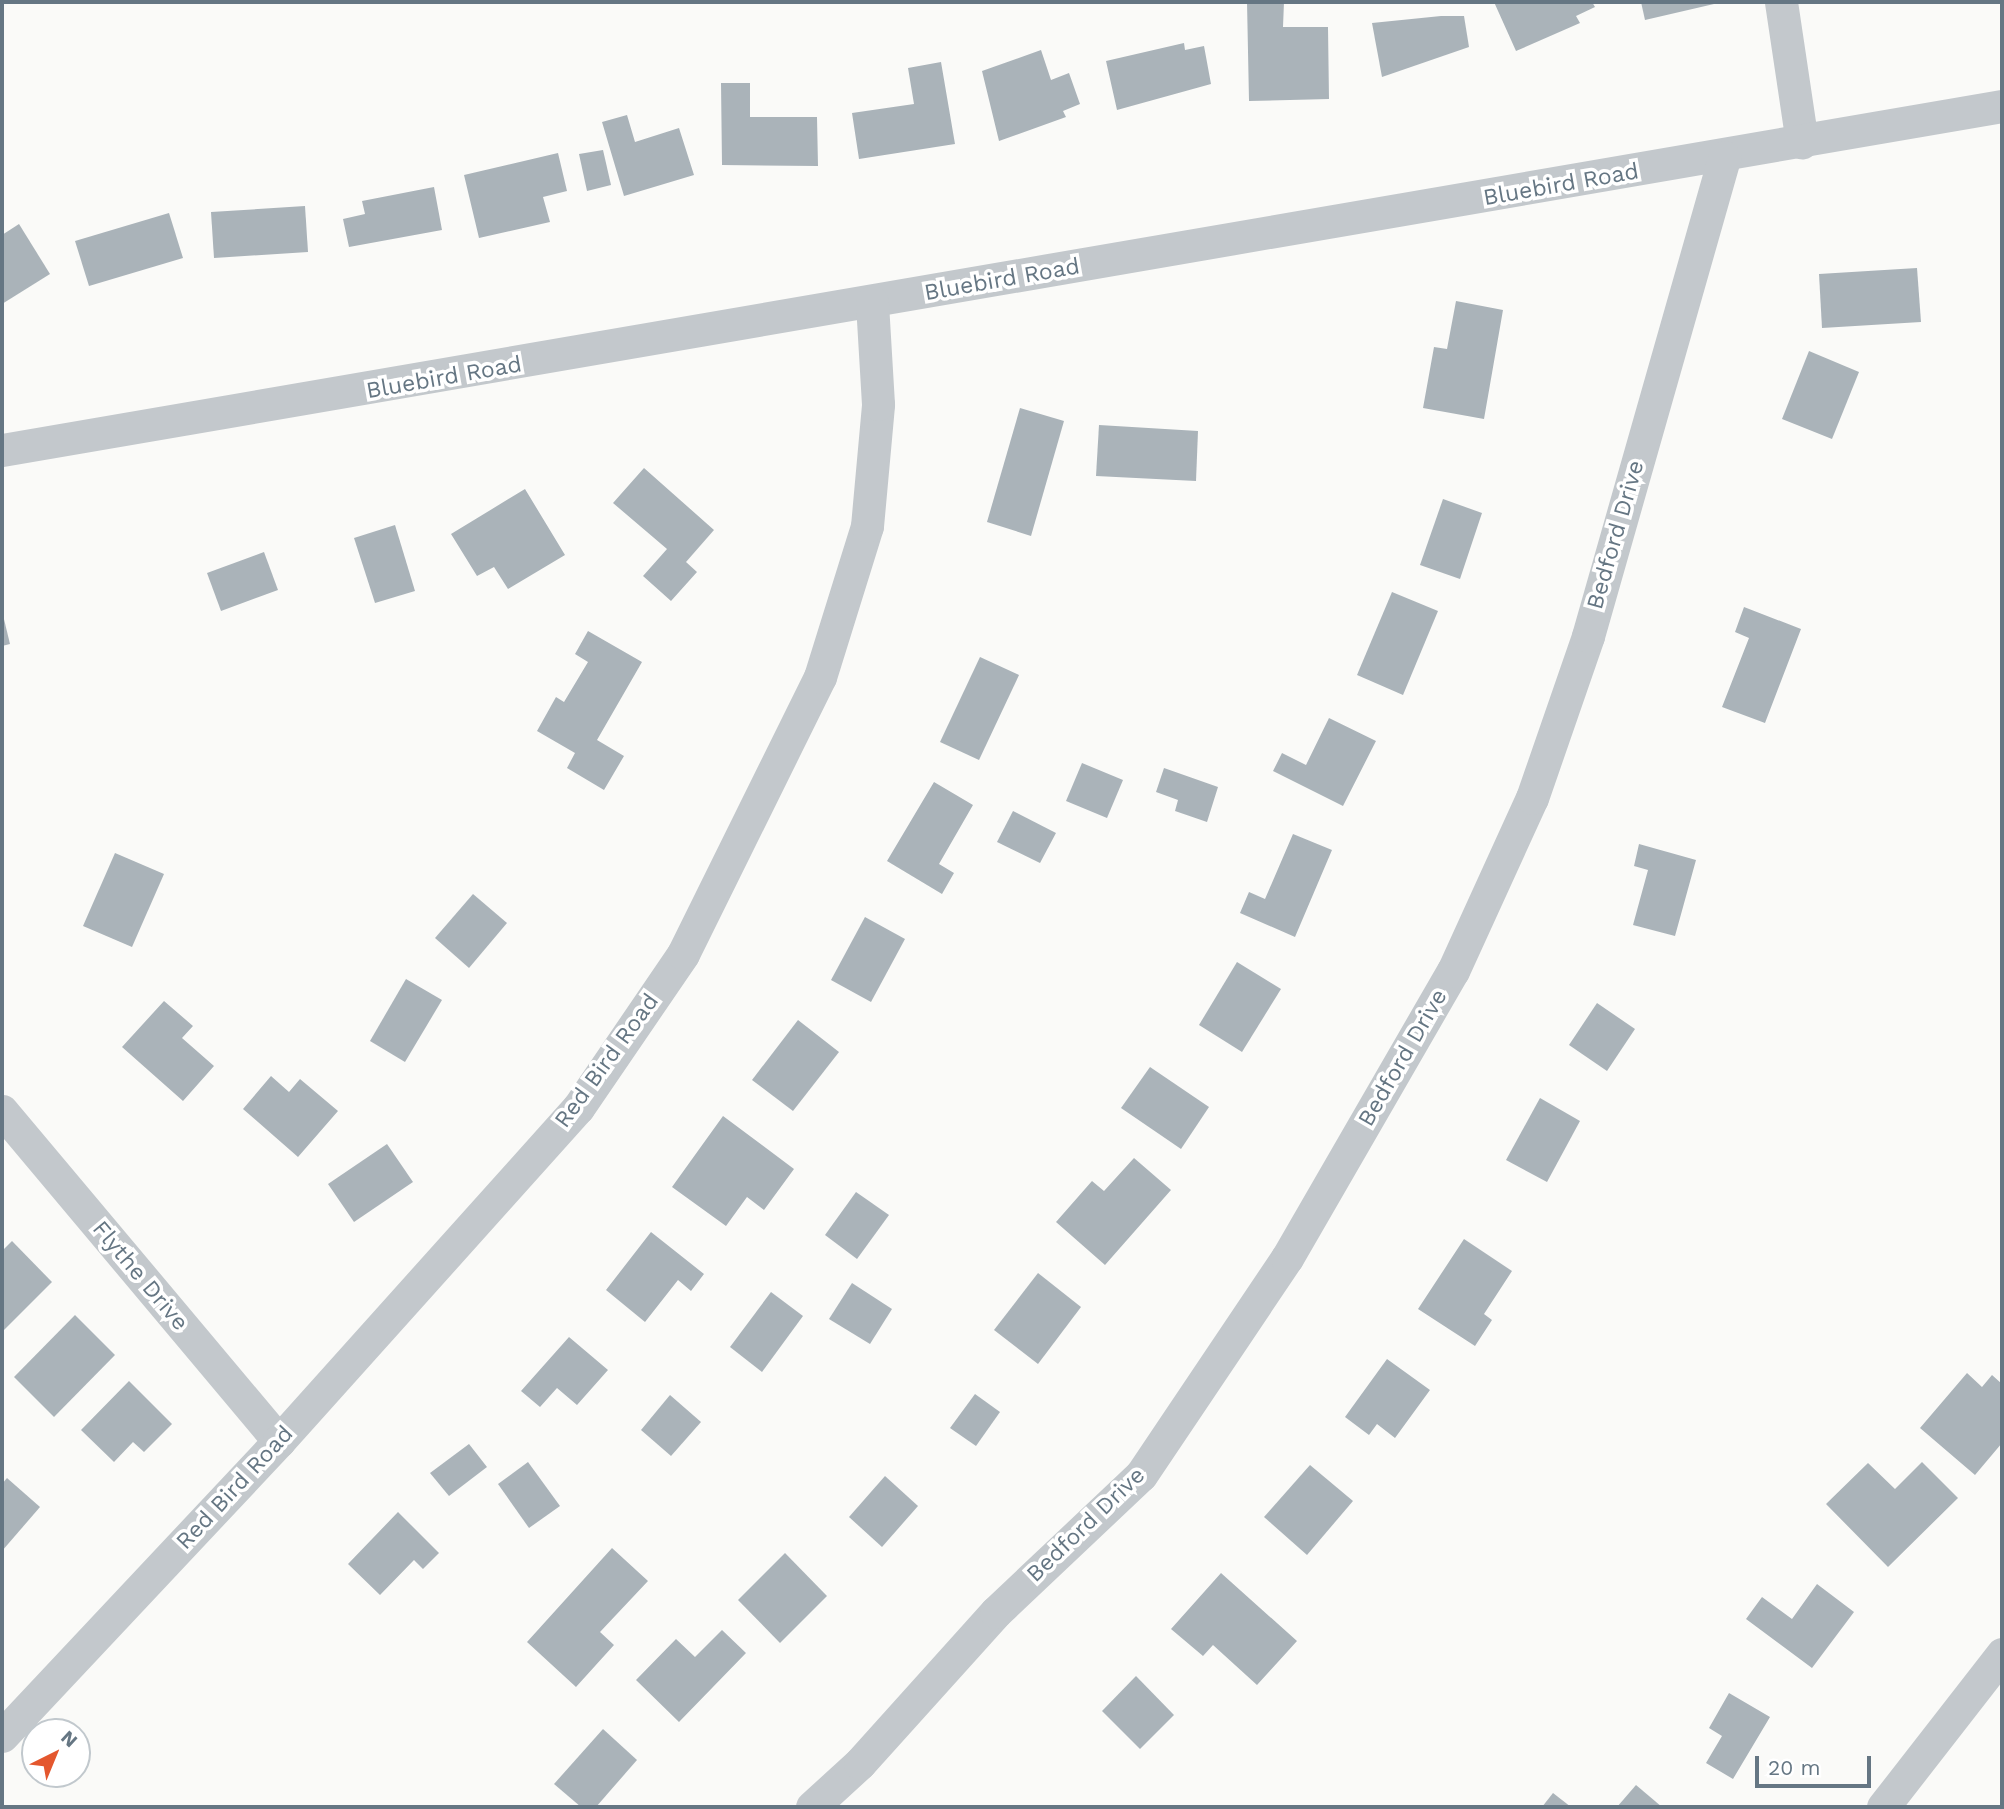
<!DOCTYPE html>
<html>
<head>
<meta charset="utf-8">
<style>
	body { margin:0 }
	#map { position:relative; width:2004px; height:1809px; overflow:hidden; background:#fafaf8; font-family:"Work Sans",sans-serif }
	div>[style] { position:absolute }
	.building>* { inset:0; background:#aab3b9 }
	.street>* { height:33px; margin:-16.5px; padding:0 16.5px; transform-origin:16.5px; border-radius:16.5px; background:#c3c8cc }
	span { translate:-50% -50%; white-space:nowrap; text-align:center; line-height:1.15; -webkit-text-stroke:7px #fff; paint-order:stroke }
	.street-label { font-size:23px; color:#657683 }
	.frame { position:absolute; inset:0; border:4px solid #657683; pointer-events:none }
	.north { position:absolute; left:21px; top:1718px; width:70px; height:70px; box-sizing:border-box; background:#fff; border:2px solid #c1c8cd; border-radius:50%; rotate:43deg; font-size:19px; font-weight:700; line-height:28px; text-align:center; color:#657683 }
	.north::after { content:''; display:block; margin:auto; width:24px; height:32px; background:#e4572e; clip-path:polygon(50% 0,100% 100%,50% 72%,0 100%) }
	.scale { position:absolute; left:1755px; top:1756px; width:116px; height:32px; box-sizing:border-box; border:4px solid #657683; border-top:0; padding-left:9px; font-size:21px; line-height:24px; white-space:nowrap; color:#657683; -webkit-text-stroke:5px #fff; paint-order:stroke }
</style>
</head>
<body>
<div id="map">
	<div class="building">
		<i style="clip-path:polygon(1247px 2px,1284px 2px,1283px 27px,1328px 27px,1329px 99px,1249px 101px)"></i>
		<i style="clip-path:polygon(1494px 2px,1592px 2px,1595px 7px,1576px 16px,1580px 23px,1516px 51px)"></i>
		<i style="clip-path:polygon(1641px 2px,1714px 2px,1714px 4px,1645px 20px)"></i>
		<i style="clip-path:polygon(1441px 16px,1464px 16px,1469px 47px,1382px 77px,1372px 23px)"></i>
		<i style="clip-path:polygon(1184px 43px,1185px 50px,1204px 46px,1211px 84px,1117px 110px,1106px 61px)"></i>
		<i style="clip-path:polygon(1041px 50px,1051px 80px,1069px 73px,1080px 104px,1063px 111px,1066px 117px,999px 141px,982px 71px)"></i>
		<i style="clip-path:polygon(941px 62px,955px 144px,859px 159px,852px 113px,914px 104px,908px 68px)"></i>
		<i style="clip-path:polygon(721px 83px,750px 83px,750px 117px,817px 117px,818px 166px,722px 165px)"></i>
		<i style="clip-path:polygon(627px 115px,635px 142px,679px 128px,694px 175px,624px 196px,602px 122px)"></i>
		<i style="clip-path:polygon(603px 150px,611px 185px,587px 191px,579px 154px)"></i>
		<i style="clip-path:polygon(558px 153px,567px 191px,543px 197px,550px 222px,479px 238px,464px 175px)"></i>
		<i style="clip-path:polygon(434px 187px,442px 230px,349px 247px,343px 219px,365px 214px,362px 201px)"></i>
		<i style="clip-path:polygon(305px 206px,308px 252px,214px 258px,211px 212px)"></i>
		<i style="clip-path:polygon(169px 213px,183px 258px,89px 286px,75px 241px)"></i>
		<i style="clip-path:polygon(19px 224px,50px 274px,2px 304px,2px 235px)"></i>
		<i style="clip-path:polygon(1917px 268px,1921px 322px,1822px 328px,1819px 274px)"></i>
		<i style="clip-path:polygon(1456px 301px,1503px 310px,1484px 419px,1423px 408px,1434px 347px,1447px 349px)"></i>
		<i style="clip-path:polygon(1809px 351px,1859px 372px,1832px 439px,1782px 419px)"></i>
		<i style="clip-path:polygon(1020px 408px,1064px 421px,1031px 536px,987px 522px)"></i>
		<i style="clip-path:polygon(1099px 425px,1198px 431px,1196px 481px,1096px 476px)"></i>
		<i style="clip-path:polygon(644px 468px,714px 530px,686px 562px,697px 572px,671px 601px,643px 576px,667px 549px,613px 503px)"></i>
		<i style="clip-path:polygon(525px 489px,565px 555px,508px 589px,494px 567px,477px 576px,451px 534px)"></i>
		<i style="clip-path:polygon(1443px 499px,1482px 513px,1460px 579px,1420px 565px)"></i>
		<i style="clip-path:polygon(395px 525px,415px 591px,375px 603px,354px 538px)"></i>
		<i style="clip-path:polygon(264px 552px,278px 590px,221px 611px,207px 573px)"></i>
		<i style="clip-path:polygon(1392px 592px,1438px 611px,1403px 695px,1357px 675px)"></i>
		<i style="clip-path:polygon(1744px 607px,1801px 629px,1765px 723px,1722px 707px,1749px 638px,1735px 632px)"></i>
		<i style="clip-path:polygon(3px 615px,10px 644px,2px 646px,2px 616px)"></i>
		<i style="clip-path:polygon(588px 631px,642px 662px,597px 740px,624px 756px,604px 790px,567px 768px,575px 753px,537px 731px,556px 697px,564px 702px,588px 662px,575px 654px)"></i>
		<i style="clip-path:polygon(980px 657px,1019px 675px,979px 760px,940px 742px)"></i>
		<i style="clip-path:polygon(1329px 718px,1376px 741px,1343px 806px,1273px 771px,1282px 753px,1306px 765px)"></i>
		<i style="clip-path:polygon(1082px 763px,1123px 780px,1107px 818px,1066px 801px)"></i>
		<i style="clip-path:polygon(1164px 768px,1218px 787px,1207px 822px,1175px 811px,1178px 800px,1156px 792px)"></i>
		<i style="clip-path:polygon(934px 782px,973px 805px,939px 864px,954px 873px,942px 894px,887px 861px)"></i>
		<i style="clip-path:polygon(1013px 811px,1056px 833px,1040px 863px,997px 842px)"></i>
		<i style="clip-path:polygon(1293px 834px,1332px 850px,1295px 937px,1240px 913px,1249px 892px,1265px 899px)"></i>
		<i style="clip-path:polygon(1639px 844px,1696px 860px,1675px 936px,1633px 925px,1648px 870px,1634px 866px)"></i>
		<i style="clip-path:polygon(115px 853px,164px 874px,132px 947px,83px 926px)"></i>
		<i style="clip-path:polygon(473px 894px,507px 923px,469px 968px,435px 938px)"></i>
		<i style="clip-path:polygon(865px 917px,905px 939px,871px 1002px,831px 980px)"></i>
		<i style="clip-path:polygon(1237px 962px,1281px 989px,1242px 1052px,1199px 1025px)"></i>
		<i style="clip-path:polygon(406px 979px,442px 1000px,405px 1062px,370px 1041px)"></i>
		<i style="clip-path:polygon(164px 1001px,193px 1026px,182px 1038px,214px 1066px,183px 1101px,122px 1047px)"></i>
		<i style="clip-path:polygon(1597px 1003px,1635px 1029px,1607px 1071px,1569px 1045px)"></i>
		<i style="clip-path:polygon(798px 1020px,839px 1052px,793px 1111px,752px 1080px)"></i>
		<i style="clip-path:polygon(1150px 1067px,1209px 1107px,1181px 1149px,1121px 1108px)"></i>
		<i style="clip-path:polygon(271px 1076px,289px 1092px,300px 1079px,338px 1111px,298px 1157px,243px 1109px)"></i>
		<i style="clip-path:polygon(1540px 1098px,1580px 1121px,1547px 1182px,1506px 1160px)"></i>
		<i style="clip-path:polygon(723px 1116px,794px 1169px,764px 1210px,747px 1197px,726px 1226px,672px 1187px)"></i>
		<i style="clip-path:polygon(387px 1144px,413px 1182px,354px 1222px,328px 1184px)"></i>
		<i style="clip-path:polygon(1134px 1158px,1171px 1190px,1105px 1265px,1056px 1222px,1092px 1181px,1104px 1191px)"></i>
		<i style="clip-path:polygon(856px 1192px,889px 1215px,857px 1259px,825px 1235px)"></i>
		<i style="clip-path:polygon(651px 1232px,704px 1274px,691px 1291px,678px 1280px,645px 1322px,606px 1290px)"></i>
		<i style="clip-path:polygon(1464px 1239px,1512px 1271px,1484px 1314px,1492px 1320px,1475px 1346px,1418px 1309px)"></i>
		<i style="clip-path:polygon(12px 1241px,52px 1282px,2px 1332px,2px 1251px)"></i>
		<i style="clip-path:polygon(1038px 1273px,1081px 1307px,1038px 1364px,994px 1330px)"></i>
		<i style="clip-path:polygon(852px 1283px,892px 1309px,870px 1344px,829px 1319px)"></i>
		<i style="clip-path:polygon(771px 1292px,803px 1316px,762px 1372px,730px 1347px)"></i>
		<i style="clip-path:polygon(75px 1315px,115px 1355px,54px 1417px,14px 1377px)"></i>
		<i style="clip-path:polygon(569px 1337px,608px 1370px,577px 1405px,557px 1388px,540px 1407px,521px 1391px)"></i>
		<i style="clip-path:polygon(1387px 1359px,1430px 1390px,1395px 1438px,1377px 1424px,1369px 1435px,1345px 1417px)"></i>
		<i style="clip-path:polygon(1967px 1373px,1982px 1387px,1992px 1375px,2002px 1384px,2002px 1443px,1975px 1475px,1920px 1428px)"></i>
		<i style="clip-path:polygon(129px 1381px,172px 1424px,144px 1452px,133px 1442px,114px 1462px,81px 1430px)"></i>
		<i style="clip-path:polygon(975px 1394px,1000px 1412px,976px 1446px,950px 1428px)"></i>
		<i style="clip-path:polygon(670px 1395px,701px 1422px,671px 1456px,641px 1430px)"></i>
		<i style="clip-path:polygon(469px 1444px,487px 1467px,449px 1496px,430px 1473px)"></i>
		<i style="clip-path:polygon(528px 1462px,560px 1506px,529px 1528px,498px 1484px)"></i>
		<i style="clip-path:polygon(1922px 1462px,1958px 1498px,1888px 1567px,1826px 1504px,1868px 1463px,1895px 1489px)"></i>
		<i style="clip-path:polygon(1310px 1465px,1353px 1501px,1307px 1555px,1264px 1517px)"></i>
		<i style="clip-path:polygon(885px 1476px,918px 1506px,882px 1547px,849px 1517px)"></i>
		<i style="clip-path:polygon(7px 1478px,40px 1507px,2px 1551px,2px 1484px)"></i>
		<i style="clip-path:polygon(398px 1512px,439px 1553px,423px 1569px,414px 1560px,380px 1595px,348px 1564px)"></i>
		<i style="clip-path:polygon(612px 1548px,648px 1581px,600px 1632px,614px 1645px,576px 1687px,527px 1642px)"></i>
		<i style="clip-path:polygon(785px 1553px,827px 1596px,780px 1643px,738px 1600px)"></i>
		<i style="clip-path:polygon(1221px 1573px,1297px 1641px,1257px 1685px,1213px 1645px,1203px 1656px,1171px 1629px)"></i>
		<i style="clip-path:polygon(1817px 1584px,1854px 1612px,1812px 1668px,1746px 1619px,1762px 1597px,1792px 1619px)"></i>
		<i style="clip-path:polygon(722px 1630px,746px 1653px,679px 1722px,636px 1680px,676px 1639px,695px 1657px)"></i>
		<i style="clip-path:polygon(1136px 1676px,1174px 1715px,1140px 1749px,1102px 1711px)"></i>
		<i style="clip-path:polygon(1729px 1693px,1770px 1717px,1733px 1779px,1706px 1763px,1722px 1736px,1709px 1728px)"></i>
		<i style="clip-path:polygon(603px 1729px,637px 1760px,596px 1807px,581px 1807px,554px 1784px)"></i>
		<i style="clip-path:polygon(1636px 1785px,1662px 1807px,1617px 1807px)"></i>
		<i style="clip-path:polygon(1553px 1793px,1571px 1807px,1542px 1807px)"></i>
	</div>
	<div class="street">
		<i style="left:1781px;top:2px;width:142px;rotate:81.5deg"></i>
		<i style="left:2px;top:450px;width:2029px;rotate:-9.76deg"></i>
		<i style="left:2px;top:1111px;width:431px;rotate:50deg"></i>
		<i style="left:2px;top:1736px;width:405px;rotate:-46.8deg"></i>
		<i style="left:279px;top:1441px;width:448px;rotate:-48.1deg"></i>
		<i style="left:578px;top:1108px;width:186px;rotate:-55.7deg"></i>
		<i style="left:683px;top:954px;width:309px;rotate:-63.7deg"></i>
		<i style="left:820px;top:677px;width:158px;rotate:-72.7deg"></i>
		<i style="left:867px;top:526px;width:122px;rotate:-84.8deg"></i>
		<i style="left:878px;top:404px;width:102px;rotate:-93.4deg"></i>
		<i style="left:812px;top:1807px;width:65px;rotate:-42.5deg"></i>
		<i style="left:860px;top:1763px;width:203px;rotate:-48deg"></i>
		<i style="left:996px;top:1612px;width:199px;rotate:-43.4deg"></i>
		<i style="left:1141px;top:1475px;width:262px;rotate:-56.1deg"></i>
		<i style="left:1287px;top:1258px;width:332px;rotate:-60deg"></i>
		<i style="left:1453px;top:971px;width:190px;rotate:-65.5deg"></i>
		<i style="left:1532px;top:798px;width:171px;rotate:-70.9deg"></i>
		<i style="left:1588px;top:636px;width:498px;rotate:-74.1deg"></i>
		<i style="left:1883px;top:1807px;width:194px;rotate:-52.1deg"></i>
	</div>
	<div class="street-label">
		<span style="left:1561px;top:185px;rotate:-10deg">Bluebird Road</span>
		<span style="left:1002px;top:280px;rotate:-10deg">Bluebird Road</span>
		<span style="left:444px;top:378px;rotate:-10deg">Bluebird Road</span>
		<span style="left:1616px;top:535px;rotate:-74deg">Bedford Drive</span>
		<span style="left:1403px;top:1058px;rotate:-60deg">Bedford Drive</span>
		<span style="left:607px;top:1061px;rotate:-54deg">Red Bird Road</span>
		<span style="left:140px;top:1276px;rotate:50deg">Flythe Drive</span>
		<span style="left:235px;top:1488px;rotate:-47deg">Red Bird Road</span>
		<span style="left:1086px;top:1525px;rotate:-44deg">Bedford Drive</span>
	</div>
	<div class="frame"></div>
	<div class="north">N</div>
	<div class="scale">20 m</div>
</div>
</body>
</html>
